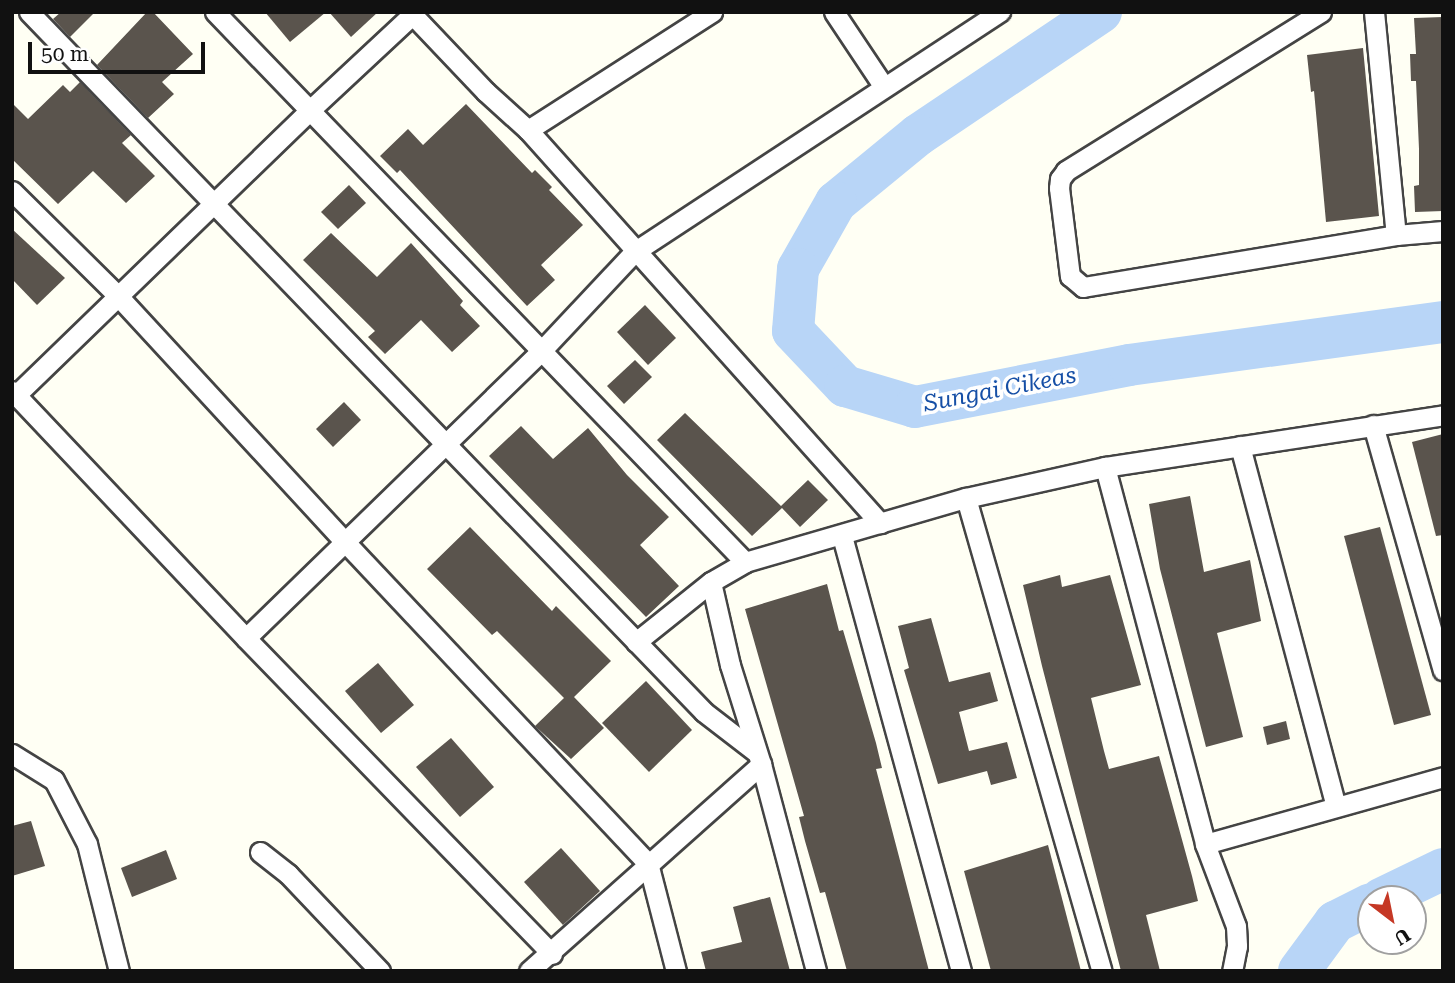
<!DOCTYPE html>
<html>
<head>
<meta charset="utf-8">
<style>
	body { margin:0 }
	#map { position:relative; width:1455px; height:983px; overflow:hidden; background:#fffff4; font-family:"Roboto Serif",serif }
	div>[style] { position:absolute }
	.river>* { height:42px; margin:-21px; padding:0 21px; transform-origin:21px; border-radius:21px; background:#b8d5f7 }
	.building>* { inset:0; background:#5a544d }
	.roads { filter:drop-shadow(2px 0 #444) drop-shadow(-2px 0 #444) drop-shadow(0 2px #444) drop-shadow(0 -2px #444) }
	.street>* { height:19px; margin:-9.5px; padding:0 9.5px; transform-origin:9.5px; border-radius:9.5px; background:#fff }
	span { translate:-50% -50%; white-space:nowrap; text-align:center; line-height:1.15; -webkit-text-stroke:7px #fff; paint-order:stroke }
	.water-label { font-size:23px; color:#164fa6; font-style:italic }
	.frame { position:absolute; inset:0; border:14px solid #111; pointer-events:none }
	.north { position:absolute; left:1357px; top:885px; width:70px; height:70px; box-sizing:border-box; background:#fff; border:2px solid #a0a0a0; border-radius:50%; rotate:148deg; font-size:19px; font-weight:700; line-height:28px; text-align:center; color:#111 }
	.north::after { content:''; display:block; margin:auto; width:24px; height:32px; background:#c53825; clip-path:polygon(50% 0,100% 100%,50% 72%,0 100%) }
	.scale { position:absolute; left:28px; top:42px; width:177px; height:32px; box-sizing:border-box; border:4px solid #111; border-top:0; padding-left:9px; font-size:21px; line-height:24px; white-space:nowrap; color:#111; -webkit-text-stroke:5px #fff; paint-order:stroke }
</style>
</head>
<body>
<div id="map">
	<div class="river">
		<i style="left:1101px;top:12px;width:220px;rotate:146.1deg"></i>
		<i style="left:918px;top:135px;width:106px;rotate:140.7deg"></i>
		<i style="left:836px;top:202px;width:77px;rotate:119.6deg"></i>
		<i style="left:798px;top:269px;width:62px;rotate:94.6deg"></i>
		<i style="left:793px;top:331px;width:76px;rotate:46.6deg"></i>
		<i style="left:845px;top:386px;width:73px;rotate:16.7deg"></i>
		<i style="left:915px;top:407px;width:218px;rotate:-11.1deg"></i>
		<i style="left:1129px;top:365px;width:317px;rotate:-7.8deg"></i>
		<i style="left:1381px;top:899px;width:69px;rotate:-25.8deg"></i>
		<i style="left:1299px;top:971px;width:61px;rotate:-53.7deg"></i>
		<i style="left:1335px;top:922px;width:40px;rotate:-26.6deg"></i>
	</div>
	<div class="building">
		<i style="clip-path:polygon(61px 12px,95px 12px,70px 37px,53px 19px)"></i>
		<i style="clip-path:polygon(147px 12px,153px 12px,193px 54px,162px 82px,174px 94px,148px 118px,97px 65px)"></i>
		<i style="clip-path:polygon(265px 12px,326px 12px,290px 42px)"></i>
		<i style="clip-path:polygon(329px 12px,378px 12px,351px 37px)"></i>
		<i style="clip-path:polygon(1443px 17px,1443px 211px,1415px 212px,1414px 186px,1419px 185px,1419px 149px,1416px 81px,1411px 81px,1410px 54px,1416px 54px,1414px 18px)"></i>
		<i style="clip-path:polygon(1363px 48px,1379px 216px,1326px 222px,1314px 91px,1311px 92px,1307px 55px)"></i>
		<i style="clip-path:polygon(80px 82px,131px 135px,122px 143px,155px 176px,126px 203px,93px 171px,58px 204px,12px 159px,12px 103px,28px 119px,63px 85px,70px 92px)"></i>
		<i style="clip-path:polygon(466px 104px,532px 173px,535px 170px,552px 187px,549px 190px,583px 225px,541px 265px,555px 280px,527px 306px,400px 170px,397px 173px,380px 156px,408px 129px,423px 145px)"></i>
		<i style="clip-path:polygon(349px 185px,366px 203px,338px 229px,321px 212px)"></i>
		<i style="clip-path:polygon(12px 229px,65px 278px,37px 305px,12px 279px)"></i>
		<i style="clip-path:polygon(331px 233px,377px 277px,411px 243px,463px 301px,460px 305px,480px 326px,452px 352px,421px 320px,385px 354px,368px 337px,375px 331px,303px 260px)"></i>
		<i style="clip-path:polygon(645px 305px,676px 338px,648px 365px,617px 332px)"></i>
		<i style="clip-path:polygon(635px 360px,652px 377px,624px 404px,607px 386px)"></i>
		<i style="clip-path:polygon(344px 402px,361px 420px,333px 447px,316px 429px)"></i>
		<i style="clip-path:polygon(685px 413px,781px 506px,808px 480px,828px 500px,800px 527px,782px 508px,752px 536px,657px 440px)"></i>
		<i style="clip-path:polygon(521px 426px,553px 459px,588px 428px,627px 475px,669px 517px,640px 545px,679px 586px,646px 617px,489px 456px)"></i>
		<i style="clip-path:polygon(1443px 434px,1443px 535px,1436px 536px,1412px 442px)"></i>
		<i style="clip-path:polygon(1190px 496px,1204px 572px,1250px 560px,1261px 621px,1217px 633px,1243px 737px,1206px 747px,1160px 569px,1149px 504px)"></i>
		<i style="clip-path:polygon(470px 527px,552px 611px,556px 606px,611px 661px,574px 697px,604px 728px,571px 759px,535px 726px,564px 698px,497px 631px,492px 635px,427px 569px)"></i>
		<i style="clip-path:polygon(1380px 527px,1431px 715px,1394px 725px,1344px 536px)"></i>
		<i style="clip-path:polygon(1060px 575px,1062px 587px,1110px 575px,1141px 685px,1091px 698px,1104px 751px,1109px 769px,1159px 756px,1192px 876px,1198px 901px,1146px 915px,1160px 971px,1121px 971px,1042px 666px,1023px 585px)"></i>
		<i style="clip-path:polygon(827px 584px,839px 631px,843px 630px,876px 743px,882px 768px,876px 769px,929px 971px,847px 971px,825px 892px,820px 893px,805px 841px,799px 817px,804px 816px,745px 609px)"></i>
		<i style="clip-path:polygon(931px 618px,949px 682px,990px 672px,998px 701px,959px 712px,969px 751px,1007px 742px,1017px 778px,991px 785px,987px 771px,938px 784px,904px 670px,909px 668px,898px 626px)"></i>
		<i style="clip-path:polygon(378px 663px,414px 705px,381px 733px,345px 691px)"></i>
		<i style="clip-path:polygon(646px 681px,692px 730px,649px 772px,602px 723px)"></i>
		<i style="clip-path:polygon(1286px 721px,1290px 739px,1267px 745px,1263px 727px)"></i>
		<i style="clip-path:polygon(451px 738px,494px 787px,460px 817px,416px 767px)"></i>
		<i style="clip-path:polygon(31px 821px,45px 866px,12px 876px,12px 826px)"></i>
		<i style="clip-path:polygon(1048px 845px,1081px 971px,991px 971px,964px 871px)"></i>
		<i style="clip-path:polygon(561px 848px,600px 891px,563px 925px,524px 882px)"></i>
		<i style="clip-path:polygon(166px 850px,177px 879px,132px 897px,121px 868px)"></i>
		<i style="clip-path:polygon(770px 897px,790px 971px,706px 971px,701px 952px,742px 942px,733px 907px)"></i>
	</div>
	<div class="roads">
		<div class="street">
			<i style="left:29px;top:12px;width:972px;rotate:46.04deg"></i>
			<i style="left:704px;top:712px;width:66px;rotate:37.6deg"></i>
			<i style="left:215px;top:12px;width:764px;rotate:46.06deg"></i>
			<i style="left:410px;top:12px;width:110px;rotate:46.5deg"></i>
			<i style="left:486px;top:92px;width:57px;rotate:42.1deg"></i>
			<i style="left:528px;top:130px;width:528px;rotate:48.15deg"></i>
			<i style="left:834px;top:12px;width:90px;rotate:56.3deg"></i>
			<i style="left:1321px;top:12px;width:301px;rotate:148.1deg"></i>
			<i style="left:1066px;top:171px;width:10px;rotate:127deg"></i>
			<i style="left:1060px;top:179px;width:9px;rotate:96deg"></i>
			<i style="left:1059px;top:188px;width:89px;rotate:82.9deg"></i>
			<i style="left:1070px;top:276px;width:17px;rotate:40deg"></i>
			<i style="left:1083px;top:287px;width:317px;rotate:-9.4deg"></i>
			<i style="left:1396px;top:235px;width:47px;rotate:-4.9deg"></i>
			<i style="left:1374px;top:12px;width:224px;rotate:84.4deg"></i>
			<i style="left:528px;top:130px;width:219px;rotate:-32.7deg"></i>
			<i style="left:12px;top:191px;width:149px;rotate:44.7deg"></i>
			<i style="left:118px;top:296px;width:335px;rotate:47.3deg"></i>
			<i style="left:345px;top:542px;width:441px;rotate:46.7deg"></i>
			<i style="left:648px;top:863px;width:112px;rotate:75.5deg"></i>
			<i style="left:12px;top:391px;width:6px;rotate:45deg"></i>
			<i style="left:16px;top:395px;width:409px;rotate:-44.1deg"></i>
			<i style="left:310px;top:110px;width:139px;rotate:-43deg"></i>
			<i style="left:16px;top:395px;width:335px;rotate:46.6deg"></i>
			<i style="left:1373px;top:425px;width:255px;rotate:74.1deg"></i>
			<i style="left:1240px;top:446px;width:373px;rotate:75.1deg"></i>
			<i style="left:1105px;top:467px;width:390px;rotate:75.1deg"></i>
			<i style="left:1205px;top:844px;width:88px;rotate:69.3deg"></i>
			<i style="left:1236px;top:926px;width:20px;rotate:87deg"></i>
			<i style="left:1237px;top:946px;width:25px;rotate:101deg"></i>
			<i style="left:966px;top:498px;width:492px;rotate:74deg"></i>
			<i style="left:842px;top:536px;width:451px;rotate:74.7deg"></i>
			<i style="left:711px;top:582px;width:85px;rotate:77.1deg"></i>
			<i style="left:730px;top:665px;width:104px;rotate:72.6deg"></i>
			<i style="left:761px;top:764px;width:214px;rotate:75.1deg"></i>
			<i style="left:636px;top:642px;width:96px;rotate:-38.7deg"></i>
			<i style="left:711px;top:582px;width:39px;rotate:-30deg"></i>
			<i style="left:745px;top:562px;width:230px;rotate:-16.2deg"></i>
			<i style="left:966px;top:498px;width:142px;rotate:-12.6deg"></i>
			<i style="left:1105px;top:467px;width:342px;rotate:-8.7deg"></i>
			<i style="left:12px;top:754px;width:49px;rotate:31.8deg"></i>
			<i style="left:54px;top:780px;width:72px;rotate:62.7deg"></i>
			<i style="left:87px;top:844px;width:131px;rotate:75.9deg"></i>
			<i style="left:1205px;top:844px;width:247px;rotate:-15.7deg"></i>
			<i style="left:260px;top:852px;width:36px;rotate:38deg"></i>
			<i style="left:288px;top:874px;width:134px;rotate:46.5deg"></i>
			<i style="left:552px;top:954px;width:440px;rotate:-134.1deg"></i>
			<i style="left:246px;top:638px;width:413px;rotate:-44.2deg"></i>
			<i style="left:542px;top:350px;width:134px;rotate:-46.8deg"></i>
			<i style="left:634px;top:252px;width:438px;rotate:-33.3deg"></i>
			<i style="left:529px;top:971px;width:311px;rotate:-41.7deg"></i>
		</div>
	</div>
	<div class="water-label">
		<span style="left:1000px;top:390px;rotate:-11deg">Sungai Cikeas</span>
	</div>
	<div class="frame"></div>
	<div class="north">U</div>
	<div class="scale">50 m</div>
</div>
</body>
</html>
